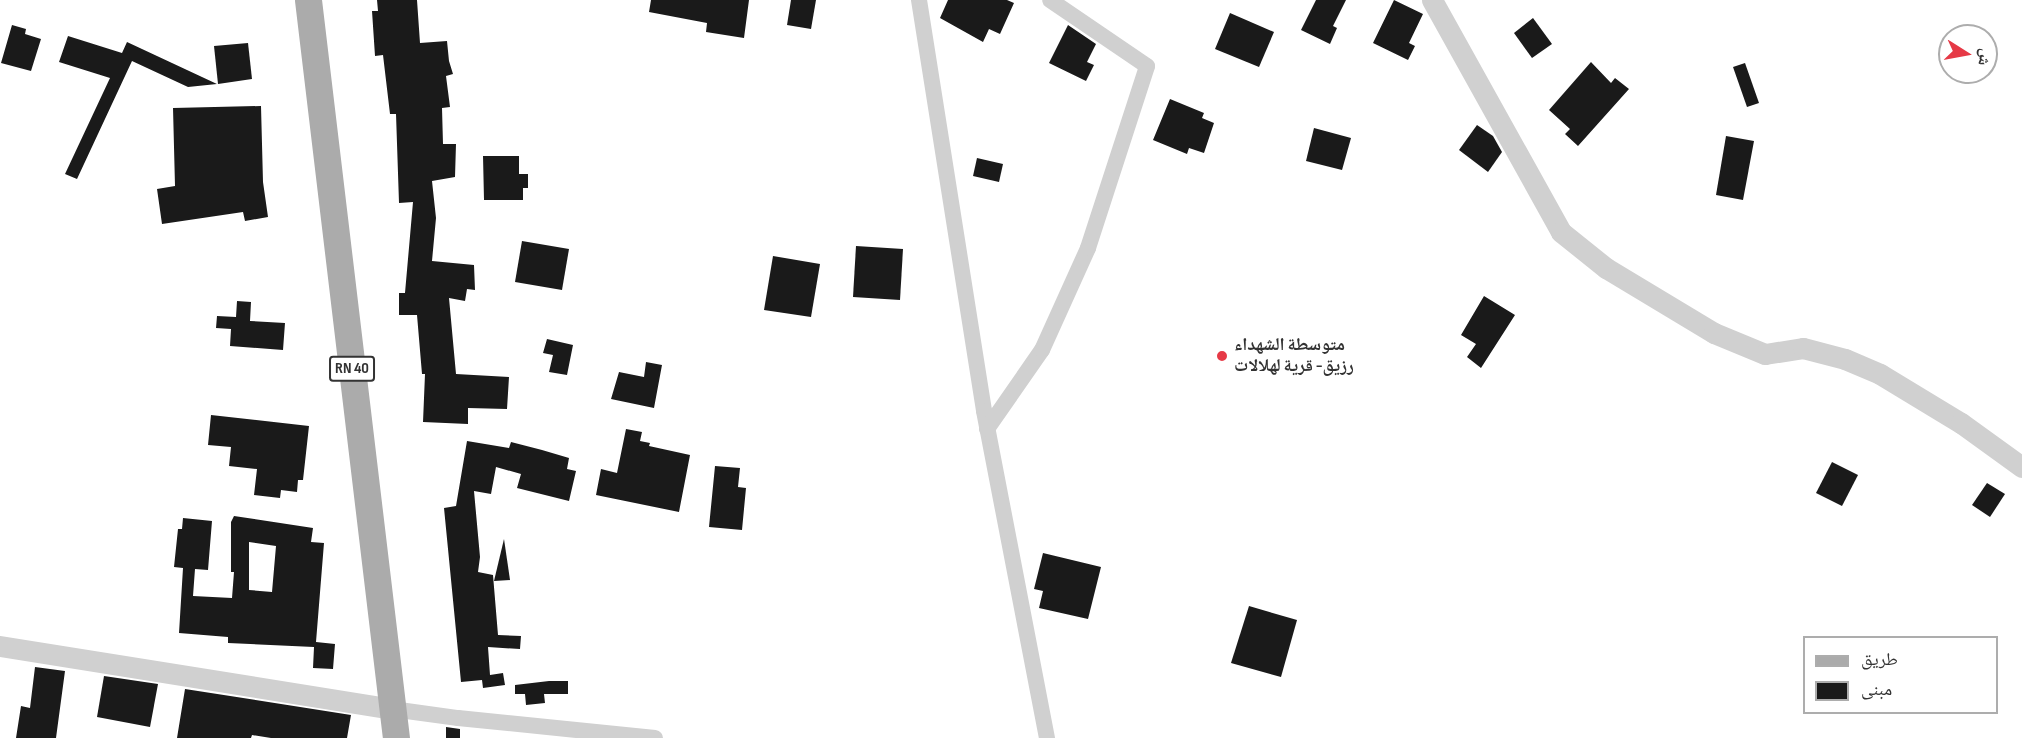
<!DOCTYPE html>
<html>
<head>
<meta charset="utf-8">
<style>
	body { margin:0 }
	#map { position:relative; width:2022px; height:738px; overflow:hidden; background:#fff; font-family:"Sofia Sans Condensed","Noto Naskh Arabic",sans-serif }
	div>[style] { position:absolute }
	.building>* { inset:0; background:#1a1a1a }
	.minor>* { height:16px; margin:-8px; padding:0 8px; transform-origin:8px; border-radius:8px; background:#d0d0d0 }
	.tertiary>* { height:21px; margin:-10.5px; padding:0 10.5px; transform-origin:10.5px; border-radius:10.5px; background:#d0d0d0 }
	.primary>* { height:27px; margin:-13.5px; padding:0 13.5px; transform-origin:13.5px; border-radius:13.5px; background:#ababab }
	.dots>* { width:16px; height:16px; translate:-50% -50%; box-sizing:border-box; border:3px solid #fff; border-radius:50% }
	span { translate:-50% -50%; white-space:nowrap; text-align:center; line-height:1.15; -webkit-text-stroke:6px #fff; paint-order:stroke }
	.shield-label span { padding:2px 4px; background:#fff; border:2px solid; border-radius:4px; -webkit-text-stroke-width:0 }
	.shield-label { font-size:16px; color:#333; font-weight:700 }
	.poi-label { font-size:18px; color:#333; font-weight:700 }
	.left { translate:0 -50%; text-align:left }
	.legend { position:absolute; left:1803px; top:636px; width:195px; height:78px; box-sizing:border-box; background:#fff; border:2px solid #adadad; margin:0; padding:8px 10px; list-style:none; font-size:18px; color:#333 }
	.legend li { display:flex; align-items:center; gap:12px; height:30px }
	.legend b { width:30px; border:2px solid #adadad }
	.north { position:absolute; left:1938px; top:24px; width:60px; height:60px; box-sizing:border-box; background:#fff; border:2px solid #adadad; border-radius:50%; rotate:101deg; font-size:16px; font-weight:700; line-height:24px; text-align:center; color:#333 }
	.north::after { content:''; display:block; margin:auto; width:21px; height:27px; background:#e63946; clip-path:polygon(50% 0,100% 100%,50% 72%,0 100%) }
</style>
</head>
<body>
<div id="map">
	<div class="building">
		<i style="clip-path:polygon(377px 0,417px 0,420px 43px,447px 41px,449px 61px,453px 74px,446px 76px,450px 107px,442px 108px,443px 144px,456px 144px,455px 177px,432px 181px,436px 218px,432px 261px,474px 265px,475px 290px,467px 289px,465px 301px,449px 298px,456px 374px,509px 377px,507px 409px,468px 408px,468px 424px,423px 422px,425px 374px,422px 374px,417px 315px,399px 315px,399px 293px,405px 293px,413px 202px,399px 203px,396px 114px,390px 114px,383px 55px,375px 56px,372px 11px,378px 11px)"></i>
		<i style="clip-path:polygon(651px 0,749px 0,744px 38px,706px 32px,707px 23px,649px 12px)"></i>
		<i style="clip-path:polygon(791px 0,816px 0,811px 29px,787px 25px)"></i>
		<i style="clip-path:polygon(948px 0,1007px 0,1014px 3px,1000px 34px,989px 29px,983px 42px,940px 18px)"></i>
		<i style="clip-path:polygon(1316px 0,1346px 0,1333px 26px,1337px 28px,1330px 44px,1301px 30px)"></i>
		<i style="clip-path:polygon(1394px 0,1423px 14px,1409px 43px,1415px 46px,1408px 60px,1373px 43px)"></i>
		<i style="clip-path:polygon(1230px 13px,1274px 32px,1259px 67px,1215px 49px)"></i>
		<i style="clip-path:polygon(1533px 18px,1552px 44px,1532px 58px,1514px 33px)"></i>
		<i style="clip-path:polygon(12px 25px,26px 29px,25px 34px,41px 39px,31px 71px,1px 63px)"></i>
		<i style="clip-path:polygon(1068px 25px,1096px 44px,1087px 62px,1094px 65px,1086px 81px,1049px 63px)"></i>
		<i style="clip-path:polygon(68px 36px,122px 53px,127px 42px,217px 84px,188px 87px,132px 61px,77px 179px,65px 174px,110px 78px,59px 62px)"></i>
		<i style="clip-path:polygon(248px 43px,252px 79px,218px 84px,214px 46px)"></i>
		<i style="clip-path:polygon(1591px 62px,1611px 83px,1615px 78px,1629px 89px,1578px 146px,1565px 134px,1570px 129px,1549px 110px)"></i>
		<i style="clip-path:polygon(1745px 63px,1759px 103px,1747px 107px,1733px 67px)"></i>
		<i style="clip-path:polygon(1170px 99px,1204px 113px,1202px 118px,1214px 123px,1204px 153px,1189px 148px,1187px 154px,1153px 140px)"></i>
		<i style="clip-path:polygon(261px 106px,263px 182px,268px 217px,245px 221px,243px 212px,162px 224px,157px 189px,175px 186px,173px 108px)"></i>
		<i style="clip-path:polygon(1477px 125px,1493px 136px,1502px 152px,1488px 172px,1459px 150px)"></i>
		<i style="clip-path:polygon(1314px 128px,1351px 138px,1342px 170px,1306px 161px)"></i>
		<i style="clip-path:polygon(1726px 136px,1754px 141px,1743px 200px,1716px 195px)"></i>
		<i style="clip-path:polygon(483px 156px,519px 156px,519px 174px,528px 174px,528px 188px,523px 188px,523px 200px,484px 200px)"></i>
		<i style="clip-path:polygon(977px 158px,1003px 164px,999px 182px,973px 176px)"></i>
		<i style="clip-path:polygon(522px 241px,569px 249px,562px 290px,515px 282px)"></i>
		<i style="clip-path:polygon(856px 246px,903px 249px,900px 300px,853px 297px)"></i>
		<i style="clip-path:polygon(773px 256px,820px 264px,811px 317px,764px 310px)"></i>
		<i style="clip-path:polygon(1484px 296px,1515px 315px,1481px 368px,1467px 357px,1476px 344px,1461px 335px)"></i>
		<i style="clip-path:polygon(237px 301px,251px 302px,250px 321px,285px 323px,283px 350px,230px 346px,231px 329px,216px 328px,217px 316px,236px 317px)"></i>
		<i style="clip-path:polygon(547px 339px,573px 345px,567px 375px,549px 372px,553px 355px,543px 353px)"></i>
		<i style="clip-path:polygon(646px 362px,662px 365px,654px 408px,611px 399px,619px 372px,644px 377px)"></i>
		<i style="clip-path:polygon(211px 415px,309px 426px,303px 480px,298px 480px,297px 492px,281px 490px,280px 498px,254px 495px,257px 469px,229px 466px,231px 447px,208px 445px)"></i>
		<i style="clip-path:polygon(626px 429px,642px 432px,640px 441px,650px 443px,649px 446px,690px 455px,679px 512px,596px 495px,601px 469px,617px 473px)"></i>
		<i style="clip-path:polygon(467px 441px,509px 448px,511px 442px,542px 450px,569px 458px,567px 469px,576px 471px,569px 501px,517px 488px,521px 474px,496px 467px,491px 494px,474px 491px,480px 557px,478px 572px,493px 575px,498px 635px,521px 636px,520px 649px,488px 647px,490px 675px,503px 673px,505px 685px,483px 688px,482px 680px,461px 682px,444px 508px,456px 506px)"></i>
		<i style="clip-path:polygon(1832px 462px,1858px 475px,1842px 506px,1816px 493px)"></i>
		<i style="clip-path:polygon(715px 466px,740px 468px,738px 487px,746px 488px,742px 530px,709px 527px)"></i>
		<i style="clip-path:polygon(1987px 483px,2005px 494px,1990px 517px,1972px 505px)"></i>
		<i style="clip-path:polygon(evenodd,234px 516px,313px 528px,311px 542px,324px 543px,316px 642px,335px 644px,333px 669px,313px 668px,314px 647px,228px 643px,228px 637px,179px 633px,183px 568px,174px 567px,178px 529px,182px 529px,183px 518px,212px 521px,208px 570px,195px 569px,193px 596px,232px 598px,234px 572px,231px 572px,231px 522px,234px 516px,249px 542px,276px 546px,272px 592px,249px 590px,249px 542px)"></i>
		<i style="clip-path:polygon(504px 539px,510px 580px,494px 581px)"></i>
		<i style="clip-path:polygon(1043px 553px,1101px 567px,1088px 619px,1039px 608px,1043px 591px,1034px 589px)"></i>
		<i style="clip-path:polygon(1249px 606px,1297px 620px,1281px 677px,1231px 663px)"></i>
		<i style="clip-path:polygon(35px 667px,65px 671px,56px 738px,16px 738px,21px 706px,30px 708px)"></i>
		<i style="clip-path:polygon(104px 676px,158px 684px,150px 727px,97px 717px)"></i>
		<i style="clip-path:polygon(549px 681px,568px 681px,568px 694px,544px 694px,545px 703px,526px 705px,525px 694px,515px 694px,515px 685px)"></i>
		<i style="clip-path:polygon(185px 689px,351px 715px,347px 738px,271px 738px,252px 735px,251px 738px,177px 738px)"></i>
		<i style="clip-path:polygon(446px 727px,460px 729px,460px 738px,446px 738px)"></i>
	</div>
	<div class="minor">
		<i style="left:919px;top:0;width:416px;rotate:81deg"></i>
		<i style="left:984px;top:411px;width:333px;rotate:79.1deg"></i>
		<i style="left:987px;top:429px;width:96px;rotate:-55.2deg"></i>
		<i style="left:1042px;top:350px;width:112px;rotate:-65.7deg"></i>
		<i style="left:1088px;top:248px;width:191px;rotate:-72deg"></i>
		<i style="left:1147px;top:66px;width:117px;rotate:-145.8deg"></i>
		<i style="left:392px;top:709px;width:67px;rotate:7.8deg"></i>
		<i style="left:458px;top:718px;width:198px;rotate:5.8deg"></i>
	</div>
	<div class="tertiary">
		<i style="left:1432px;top:0;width:265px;rotate:60.9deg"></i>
		<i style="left:1561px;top:232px;width:58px;rotate:38.7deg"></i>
		<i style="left:1606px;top:268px;width:126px;rotate:31deg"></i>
		<i style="left:1714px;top:333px;width:55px;rotate:22.4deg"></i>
		<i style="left:1765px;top:354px;width:38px;rotate:-9deg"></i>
		<i style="left:1803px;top:348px;width:43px;rotate:14.7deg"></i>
		<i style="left:1845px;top:359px;width:38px;rotate:23deg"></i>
		<i style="left:1880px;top:374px;width:95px;rotate:31.2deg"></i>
		<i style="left:1961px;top:423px;width:75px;rotate:35.8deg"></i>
		<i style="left:0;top:646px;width:397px;rotate:9.1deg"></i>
	</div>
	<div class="primary">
		<i style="left:308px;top:0;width:743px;rotate:83.2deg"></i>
	</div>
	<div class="dots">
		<i style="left:1222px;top:356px;background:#e63946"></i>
	</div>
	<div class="shield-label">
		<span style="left:352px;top:369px">RN 40</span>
	</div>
	<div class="poi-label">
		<span class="left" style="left:1234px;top:356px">متوسطة الشهداء<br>رزيق- قرية لهلالات</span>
	</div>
	<ul class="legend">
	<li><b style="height:8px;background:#ababab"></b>طريق</li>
	<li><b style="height:16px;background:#1a1a1a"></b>مبنى</li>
	</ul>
	<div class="north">ش</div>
</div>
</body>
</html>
